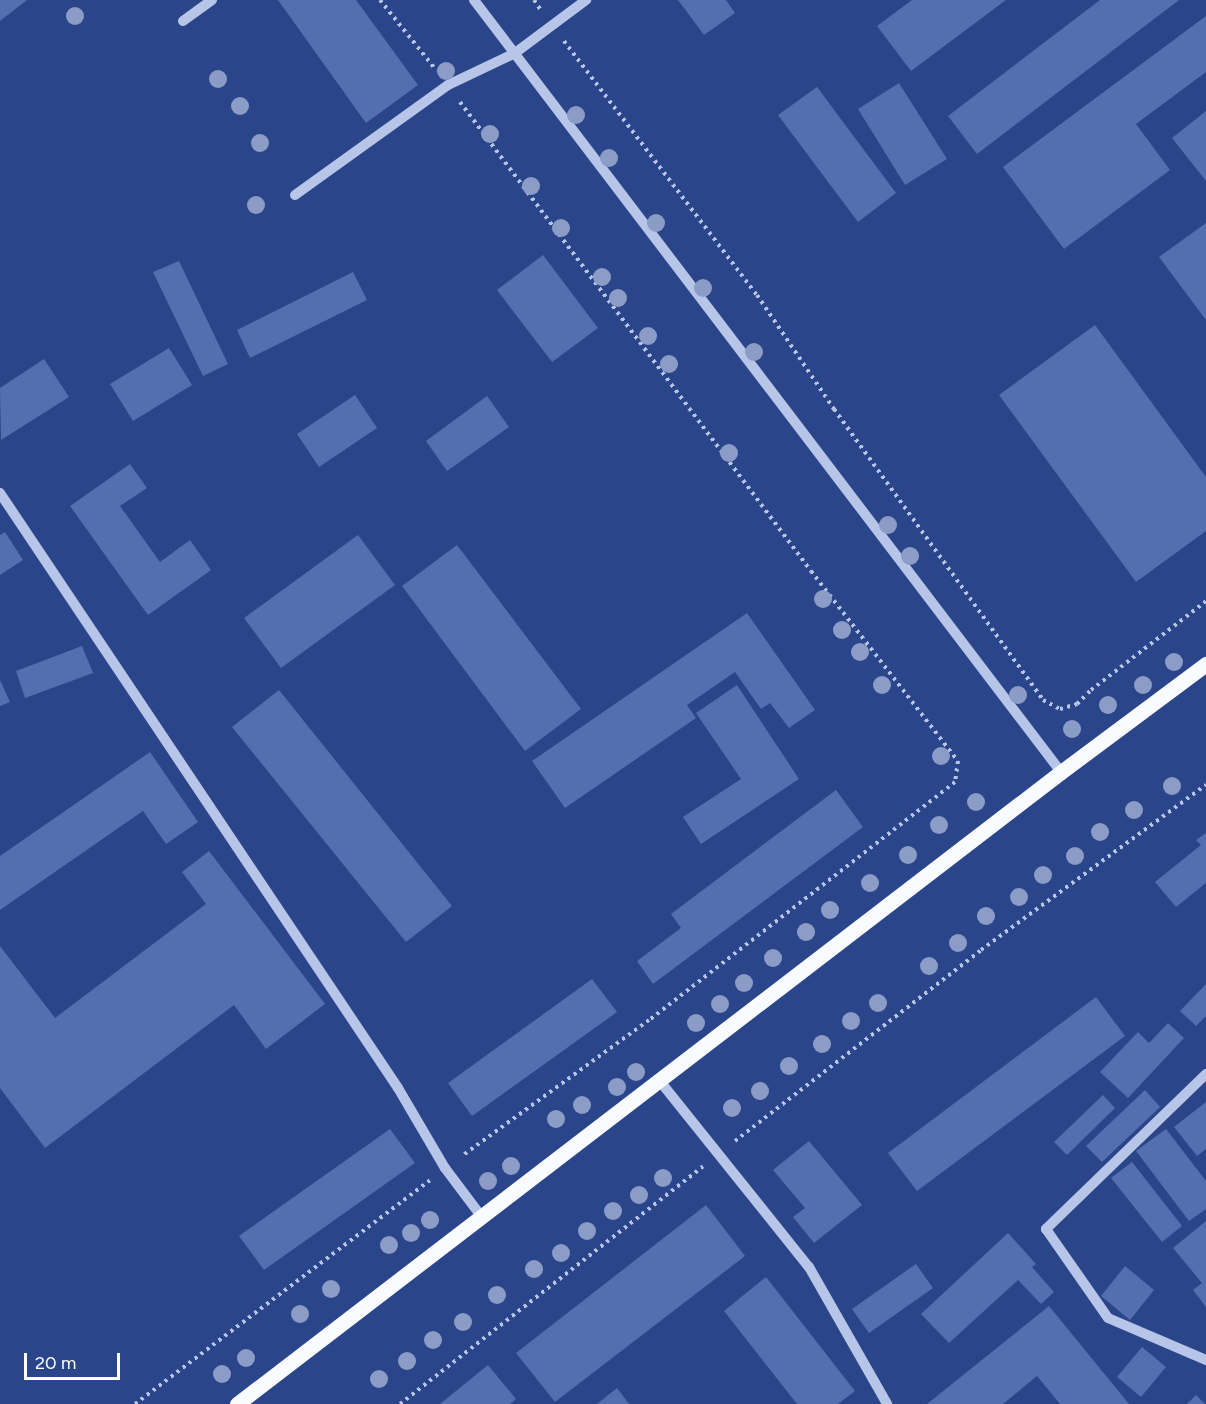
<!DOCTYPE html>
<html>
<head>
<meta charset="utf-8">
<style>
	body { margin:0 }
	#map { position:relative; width:1206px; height:1404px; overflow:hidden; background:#2a4589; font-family:Figtree,sans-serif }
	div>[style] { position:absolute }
	.building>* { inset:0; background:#536fb0 }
	.path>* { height:4px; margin-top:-2px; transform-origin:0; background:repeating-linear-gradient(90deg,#b7c6e8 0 3px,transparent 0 7.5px) }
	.minor>* { height:10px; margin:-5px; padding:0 5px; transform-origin:5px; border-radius:5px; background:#b7c6e8 }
	.major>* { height:15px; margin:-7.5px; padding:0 7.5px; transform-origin:7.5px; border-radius:7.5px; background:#fafbfe }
	.trees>* { width:18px; height:18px; margin:-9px; border-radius:50%; background:#8b9cc6 }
	span { translate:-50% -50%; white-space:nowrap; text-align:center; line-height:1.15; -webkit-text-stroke:4.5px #2a4589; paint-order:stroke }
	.scale { position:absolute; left:24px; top:1353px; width:96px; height:27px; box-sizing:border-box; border:3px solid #fff; border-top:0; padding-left:8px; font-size:18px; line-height:21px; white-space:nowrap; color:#fff; -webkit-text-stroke:4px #2a4589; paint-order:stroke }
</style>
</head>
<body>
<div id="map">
	<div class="building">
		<i style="clip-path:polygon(0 0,27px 0,0 21px)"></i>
		<i style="clip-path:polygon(278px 0,356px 0,418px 85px,366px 123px)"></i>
		<i style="clip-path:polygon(678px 0,726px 0,735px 13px,704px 35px)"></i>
		<i style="clip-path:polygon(912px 0,1006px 0,911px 71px,877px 26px)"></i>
		<i style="clip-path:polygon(1100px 0,1179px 0,977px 154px,948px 116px)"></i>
		<i style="clip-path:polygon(1206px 16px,1206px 72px,1136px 124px,1170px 170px,1064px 249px,1003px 167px)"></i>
		<i style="clip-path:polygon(899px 83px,947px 159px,905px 185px,858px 109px)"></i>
		<i style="clip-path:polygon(817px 87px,896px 193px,858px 222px,778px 115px)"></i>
		<i style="clip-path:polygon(1206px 111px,1206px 181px,1172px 138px)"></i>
		<i style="clip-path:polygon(1206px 223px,1206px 320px,1159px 257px)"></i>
		<i style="clip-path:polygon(543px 255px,598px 328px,552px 362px,497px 290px)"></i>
		<i style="clip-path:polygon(179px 261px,228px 364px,203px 376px,153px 272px)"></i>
		<i style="clip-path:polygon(353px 272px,367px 300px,250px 358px,237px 330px)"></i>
		<i style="clip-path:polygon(1095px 325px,1206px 477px,1206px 531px,1136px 582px,999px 395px)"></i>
		<i style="clip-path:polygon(169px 348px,192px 385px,133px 421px,110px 384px)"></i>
		<i style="clip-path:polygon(44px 359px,69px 397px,1px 440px,0 388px)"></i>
		<i style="clip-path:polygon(355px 395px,377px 428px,319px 467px,297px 434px)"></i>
		<i style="clip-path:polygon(487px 396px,509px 427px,447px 471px,426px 441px)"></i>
		<i style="clip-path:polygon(130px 464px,147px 488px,120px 506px,160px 562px,190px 540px,211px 570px,148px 615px,70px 506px)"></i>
		<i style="clip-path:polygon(5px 532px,23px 560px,0 575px,0 535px)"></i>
		<i style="clip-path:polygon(358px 535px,395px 585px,281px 668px,244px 618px)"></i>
		<i style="clip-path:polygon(457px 545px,581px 709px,525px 751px,402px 586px)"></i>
		<i style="clip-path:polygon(747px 613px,815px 710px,789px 728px,770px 703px,761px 709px,735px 672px,687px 705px,696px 718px,565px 808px,532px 761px)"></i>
		<i style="clip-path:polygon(82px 646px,93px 673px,25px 698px,16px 671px)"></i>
		<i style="clip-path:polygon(0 680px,10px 702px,0 706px)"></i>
		<i style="clip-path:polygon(737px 685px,799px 779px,701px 844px,683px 817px,741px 779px,696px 713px)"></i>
		<i style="clip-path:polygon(279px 690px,452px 906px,406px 942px,232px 727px)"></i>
		<i style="clip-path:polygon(150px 752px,198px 822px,166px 844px,143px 811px,0 910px,0 856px)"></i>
		<i style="clip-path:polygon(836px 790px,863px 827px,653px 984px,637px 961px,681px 928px,671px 914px)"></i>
		<i style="clip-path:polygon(1206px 833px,1206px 883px,1176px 907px,1155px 882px,1201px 845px,1196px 840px)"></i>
		<i style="clip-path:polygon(209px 851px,325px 1004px,266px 1049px,234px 1005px,45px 1148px,0 1088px,0 946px,55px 1018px,206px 904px,182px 872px)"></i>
		<i style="clip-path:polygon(592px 979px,617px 1012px,472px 1116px,448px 1083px)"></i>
		<i style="clip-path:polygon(1206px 984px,1206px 1016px,1196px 1026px,1180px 1011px)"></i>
		<i style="clip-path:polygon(1096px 997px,1125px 1036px,917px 1191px,888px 1153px)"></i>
		<i style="clip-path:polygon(1168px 1023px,1184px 1038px,1128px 1098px,1100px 1072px,1138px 1032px,1149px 1043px)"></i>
		<i style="clip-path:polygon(1145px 1090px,1160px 1107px,1102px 1162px,1086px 1146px)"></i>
		<i style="clip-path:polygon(1103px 1095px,1115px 1108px,1067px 1155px,1054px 1142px)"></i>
		<i style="clip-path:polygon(1206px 1102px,1206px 1149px,1197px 1156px,1174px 1127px)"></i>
		<i style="clip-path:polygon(390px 1129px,415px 1163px,264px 1270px,239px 1236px)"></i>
		<i style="clip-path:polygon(1166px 1129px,1206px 1181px,1206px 1209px,1189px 1221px,1136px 1151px)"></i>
		<i style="clip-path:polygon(809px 1141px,862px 1205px,814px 1243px,793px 1217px,805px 1208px,773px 1170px)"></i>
		<i style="clip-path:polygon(1132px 1162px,1182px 1226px,1162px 1242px,1111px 1178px)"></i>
		<i style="clip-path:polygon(706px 1205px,745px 1256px,555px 1402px,516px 1353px)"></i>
		<i style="clip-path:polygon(1206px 1221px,1206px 1307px,1193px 1290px,1202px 1283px,1173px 1248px)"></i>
		<i style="clip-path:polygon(1008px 1233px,1036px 1264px,1032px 1267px,1054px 1292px,1041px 1304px,1018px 1280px,949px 1343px,921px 1314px)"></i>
		<i style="clip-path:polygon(916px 1264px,933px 1288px,869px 1333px,852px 1309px)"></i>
		<i style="clip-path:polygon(1125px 1266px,1154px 1290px,1130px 1320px,1101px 1296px)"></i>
		<i style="clip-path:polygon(766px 1277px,855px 1391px,838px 1404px,797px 1404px,724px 1311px)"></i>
		<i style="clip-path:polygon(1049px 1306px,1129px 1404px,1060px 1404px,1037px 1376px,1003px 1404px,927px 1404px)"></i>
		<i style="clip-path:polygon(1142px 1347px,1166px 1367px,1141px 1397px,1117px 1377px)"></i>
		<i style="clip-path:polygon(488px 1365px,516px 1399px,510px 1404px,440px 1404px)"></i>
		<i style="clip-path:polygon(617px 1388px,629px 1404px,597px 1404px)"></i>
		<i style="clip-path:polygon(1196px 1395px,1205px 1404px,1187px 1404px)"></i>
	</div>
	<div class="path">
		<i style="left:380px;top:0;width:90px;rotate:51.3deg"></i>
		<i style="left:534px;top:0;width:11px;rotate:56deg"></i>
		<i style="left:564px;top:41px;width:319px;rotate:52.8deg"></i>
		<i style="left:757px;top:295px;width:138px;rotate:56deg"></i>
		<i style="left:834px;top:409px;width:358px;rotate:54.3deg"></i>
		<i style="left:1043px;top:700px;width:19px;rotate:28deg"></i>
		<i style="left:1060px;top:709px;width:18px;rotate:-16deg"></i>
		<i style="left:1077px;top:704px;width:20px;rotate:-45deg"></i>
		<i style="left:1091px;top:690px;width:145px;rotate:-37.7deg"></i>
		<i style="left:460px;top:102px;width:586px;rotate:53.19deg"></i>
		<i style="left:811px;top:571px;width:240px;rotate:52.3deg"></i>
		<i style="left:958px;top:761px;width:21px;rotate:98deg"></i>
		<i style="left:955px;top:782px;width:388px;rotate:142.1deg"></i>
		<i style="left:649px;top:1020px;width:231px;rotate:144deg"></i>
		<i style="left:735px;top:1141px;width:311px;rotate:-37.8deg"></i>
		<i style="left:981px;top:950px;width:279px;rotate:-36.3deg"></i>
		<i style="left:135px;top:1404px;width:370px;rotate:-37.2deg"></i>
		<i style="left:400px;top:1404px;width:385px;rotate:-38.1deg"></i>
	</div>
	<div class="minor">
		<i style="left:474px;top:0;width:970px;rotate:52.75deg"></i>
		<i style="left:183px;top:21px;width:36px;rotate:-36deg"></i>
		<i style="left:295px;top:195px;width:188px;rotate:-35.7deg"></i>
		<i style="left:448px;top:85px;width:74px;rotate:-25.5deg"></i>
		<i style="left:515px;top:53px;width:89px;rotate:-36.7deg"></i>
		<i style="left:0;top:493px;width:716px;rotate:56.22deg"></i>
		<i style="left:398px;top:1088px;width:93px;rotate:59.6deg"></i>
		<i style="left:445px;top:1168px;width:60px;rotate:53.1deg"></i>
		<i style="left:1206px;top:1074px;width:223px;rotate:135.9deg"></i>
		<i style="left:1046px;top:1229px;width:108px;rotate:55.1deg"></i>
		<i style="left:1108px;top:1318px;width:107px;rotate:23.2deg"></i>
		<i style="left:659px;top:1080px;width:240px;rotate:51.3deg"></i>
		<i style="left:809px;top:1267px;width:158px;rotate:60.3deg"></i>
	</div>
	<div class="major">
		<i style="left:237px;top:1404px;width:1038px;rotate:-37.49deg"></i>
		<i style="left:1061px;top:772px;width:181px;rotate:-36.7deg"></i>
	</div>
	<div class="trees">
		<i style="left:75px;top:16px"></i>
		<i style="left:446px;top:71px"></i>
		<i style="left:218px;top:79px"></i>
		<i style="left:240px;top:106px"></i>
		<i style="left:576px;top:115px"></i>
		<i style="left:490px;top:134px"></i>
		<i style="left:260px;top:143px"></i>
		<i style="left:609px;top:158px"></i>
		<i style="left:531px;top:186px"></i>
		<i style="left:256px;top:205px"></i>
		<i style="left:656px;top:223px"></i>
		<i style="left:561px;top:228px"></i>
		<i style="left:602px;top:277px"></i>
		<i style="left:703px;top:288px"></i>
		<i style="left:618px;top:298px"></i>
		<i style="left:648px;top:336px"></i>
		<i style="left:754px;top:352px"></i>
		<i style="left:669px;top:364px"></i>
		<i style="left:729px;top:453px"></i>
		<i style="left:888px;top:525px"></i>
		<i style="left:910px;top:556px"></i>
		<i style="left:823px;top:599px"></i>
		<i style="left:842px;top:630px"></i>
		<i style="left:860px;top:652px"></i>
		<i style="left:1174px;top:662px"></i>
		<i style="left:882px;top:685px"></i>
		<i style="left:1143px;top:685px"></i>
		<i style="left:1018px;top:695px"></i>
		<i style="left:1108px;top:705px"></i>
		<i style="left:1072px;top:729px"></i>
		<i style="left:941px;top:756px"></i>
		<i style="left:1172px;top:786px"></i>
		<i style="left:976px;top:802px"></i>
		<i style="left:1134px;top:810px"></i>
		<i style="left:939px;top:825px"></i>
		<i style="left:1100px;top:832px"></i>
		<i style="left:908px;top:855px"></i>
		<i style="left:1075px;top:856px"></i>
		<i style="left:1043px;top:875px"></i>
		<i style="left:870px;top:883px"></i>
		<i style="left:1019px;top:897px"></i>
		<i style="left:830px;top:910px"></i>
		<i style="left:986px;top:916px"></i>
		<i style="left:806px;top:932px"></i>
		<i style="left:958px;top:943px"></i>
		<i style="left:773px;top:958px"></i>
		<i style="left:929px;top:966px"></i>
		<i style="left:744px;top:983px"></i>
		<i style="left:878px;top:1003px"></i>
		<i style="left:720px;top:1004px"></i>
		<i style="left:851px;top:1021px"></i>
		<i style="left:696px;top:1023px"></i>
		<i style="left:822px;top:1044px"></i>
		<i style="left:789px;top:1066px"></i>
		<i style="left:636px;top:1072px"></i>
		<i style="left:617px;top:1087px"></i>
		<i style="left:760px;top:1091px"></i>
		<i style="left:582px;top:1105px"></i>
		<i style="left:732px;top:1108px"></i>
		<i style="left:556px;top:1119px"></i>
		<i style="left:511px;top:1166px"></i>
		<i style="left:663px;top:1178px"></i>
		<i style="left:488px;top:1181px"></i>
		<i style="left:639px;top:1195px"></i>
		<i style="left:613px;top:1211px"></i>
		<i style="left:430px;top:1220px"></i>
		<i style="left:587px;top:1231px"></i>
		<i style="left:411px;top:1233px"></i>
		<i style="left:389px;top:1245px"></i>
		<i style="left:561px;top:1253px"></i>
		<i style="left:534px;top:1269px"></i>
		<i style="left:331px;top:1289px"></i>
		<i style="left:497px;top:1295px"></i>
		<i style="left:300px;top:1314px"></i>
		<i style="left:463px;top:1322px"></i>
		<i style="left:433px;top:1340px"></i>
		<i style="left:246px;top:1358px"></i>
		<i style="left:407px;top:1361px"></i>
		<i style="left:222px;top:1374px"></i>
		<i style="left:379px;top:1379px"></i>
	</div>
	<div class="scale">20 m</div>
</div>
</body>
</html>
